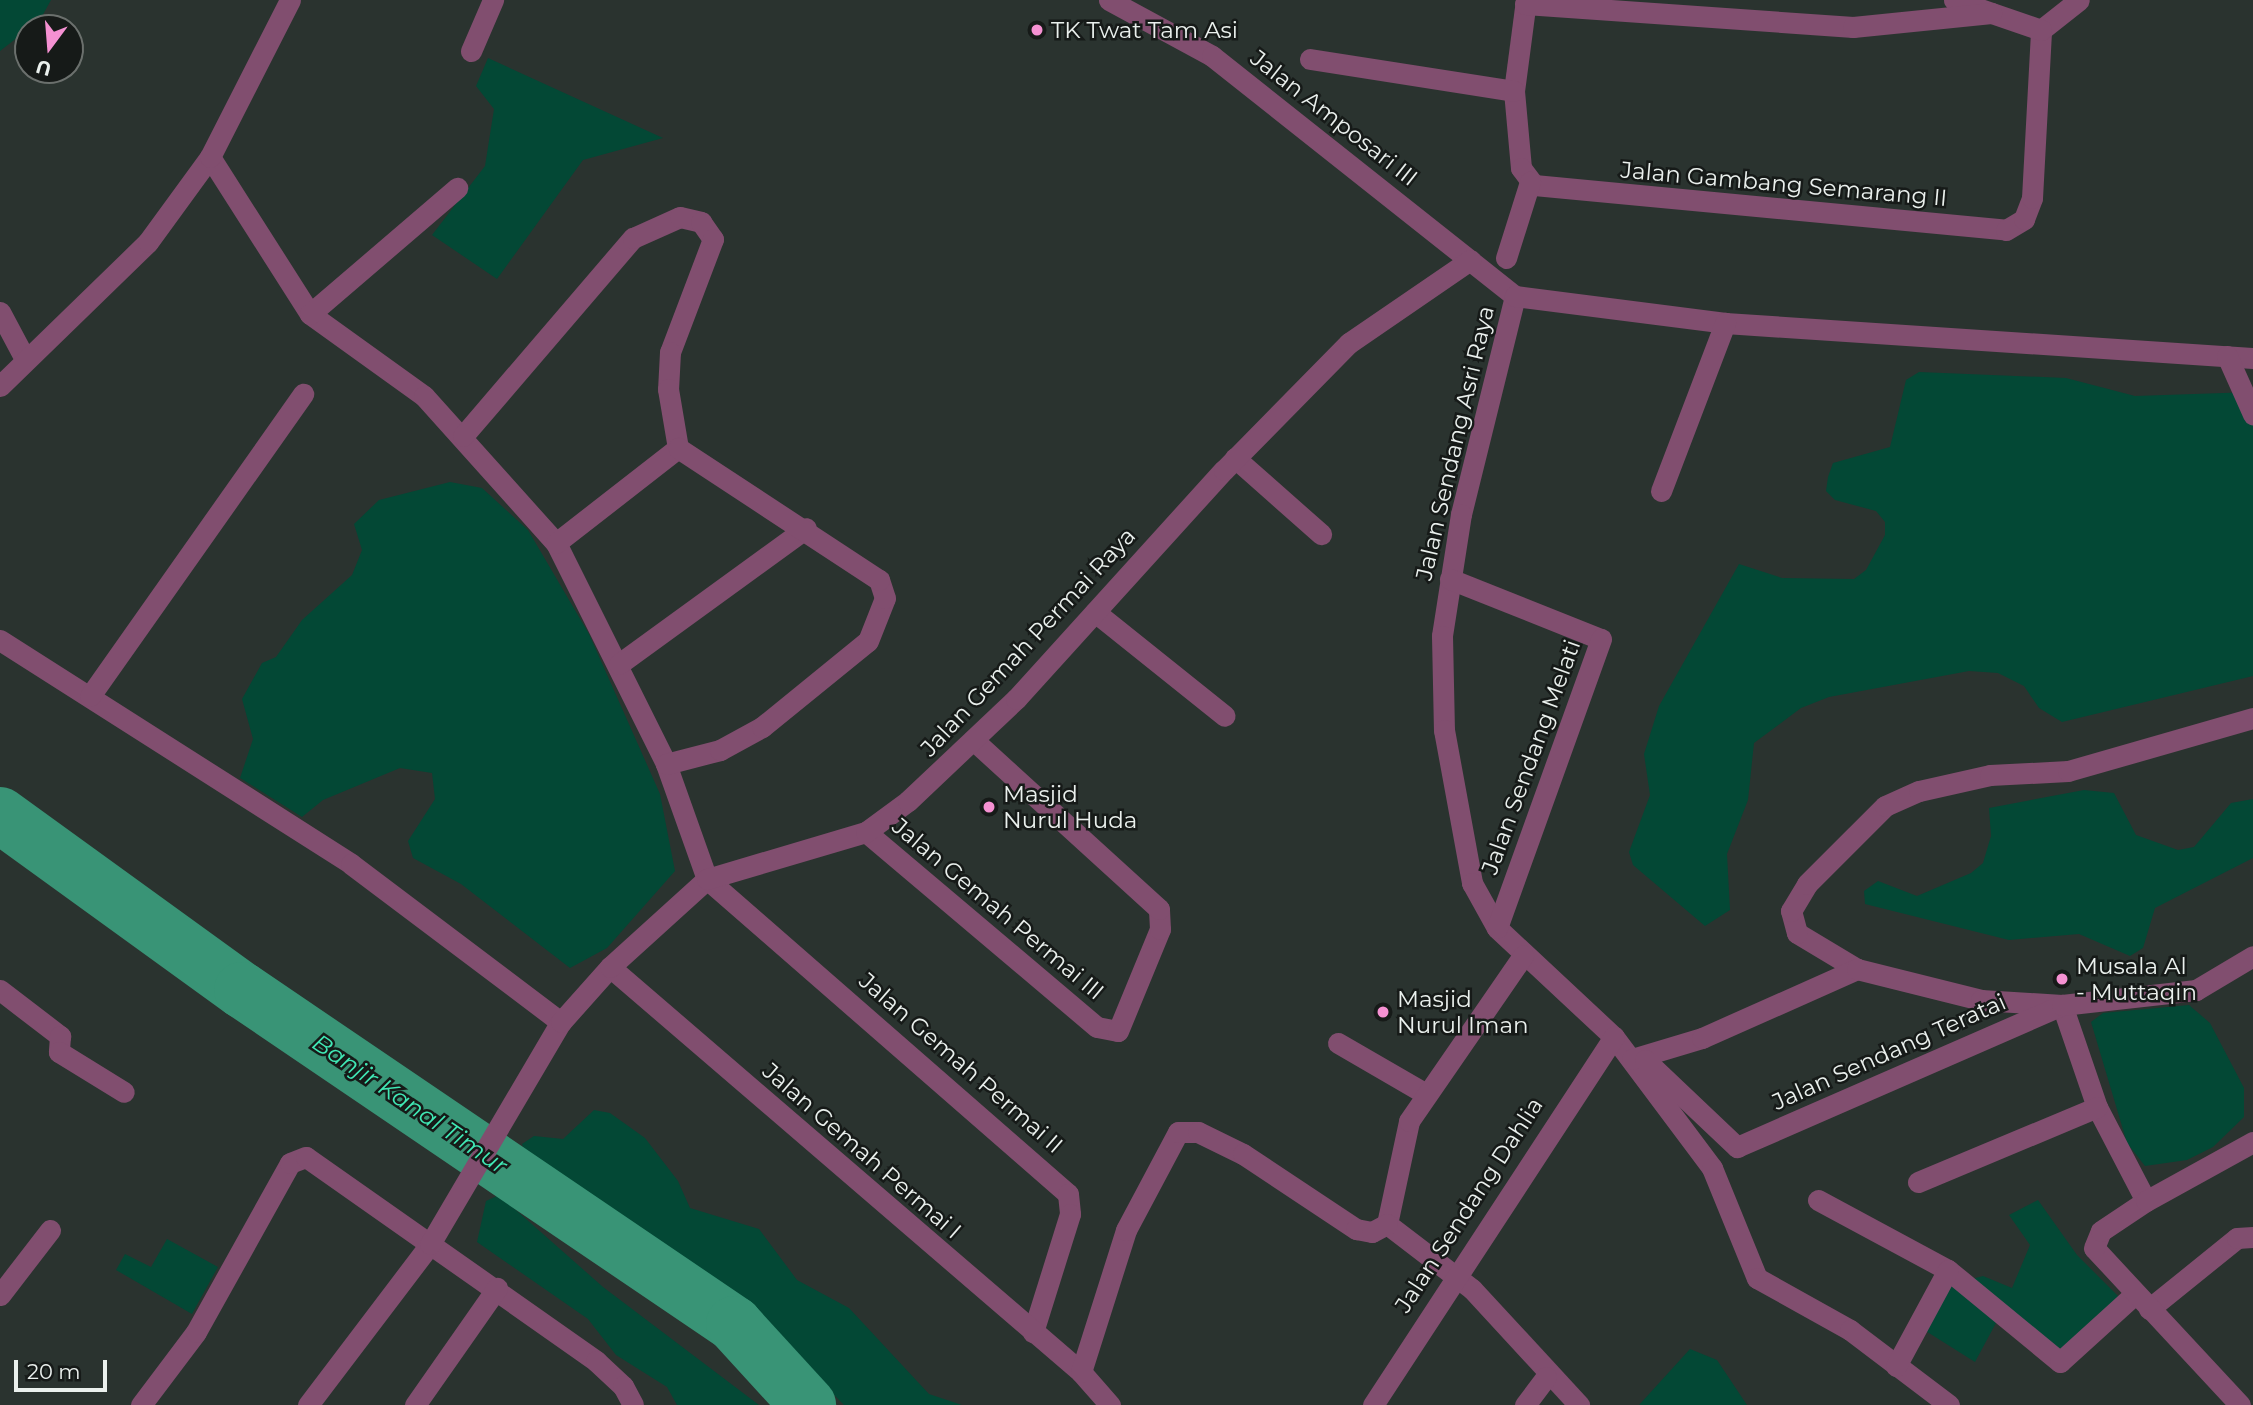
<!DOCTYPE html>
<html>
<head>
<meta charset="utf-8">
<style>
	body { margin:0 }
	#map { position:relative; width:2253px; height:1405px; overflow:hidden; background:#2a332f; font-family:Montserrat,sans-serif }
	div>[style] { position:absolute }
	.green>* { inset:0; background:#034835 }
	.river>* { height:56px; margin:-28px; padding:0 28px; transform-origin:28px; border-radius:28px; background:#399476 }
	.minor>* { height:21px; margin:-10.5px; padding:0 10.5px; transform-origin:10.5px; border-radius:10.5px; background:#814e6f }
	.dots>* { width:19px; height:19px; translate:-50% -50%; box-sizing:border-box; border:4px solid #161a18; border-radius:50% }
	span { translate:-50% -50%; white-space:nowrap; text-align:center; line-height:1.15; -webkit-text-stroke:5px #161a18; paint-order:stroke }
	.poi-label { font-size:23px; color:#eaf0ed }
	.left { translate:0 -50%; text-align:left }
	.street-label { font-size:23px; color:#eaf0ed }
	.water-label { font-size:24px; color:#40e8b5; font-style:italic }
	.north { position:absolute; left:14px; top:14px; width:70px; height:70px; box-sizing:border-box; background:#161a18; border:2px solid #6b706d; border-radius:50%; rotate:196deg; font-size:19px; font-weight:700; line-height:28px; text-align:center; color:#eaf0ed }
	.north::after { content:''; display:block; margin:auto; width:24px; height:32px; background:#f591d2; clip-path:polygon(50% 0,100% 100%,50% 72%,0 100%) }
	.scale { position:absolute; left:14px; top:1360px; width:93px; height:32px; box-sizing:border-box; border:4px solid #eaf0ed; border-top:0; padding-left:9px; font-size:21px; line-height:24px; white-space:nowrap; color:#eaf0ed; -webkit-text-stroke:5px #161a18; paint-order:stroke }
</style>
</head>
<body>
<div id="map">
	<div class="green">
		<i style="clip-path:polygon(0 0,51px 0,40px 20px,0 51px)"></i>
		<i style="clip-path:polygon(488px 58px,663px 138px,583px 160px,497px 279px,432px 235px,485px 166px,494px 109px,476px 86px)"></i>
		<i style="clip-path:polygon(1919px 372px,2066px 378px,2135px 396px,2253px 392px,2253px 676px,2062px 722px,2039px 708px,2024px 686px,1998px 673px,1969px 671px,1829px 697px,1801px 708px,1754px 743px,1748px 800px,1727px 854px,1730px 910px,1705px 926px,1633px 865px,1629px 852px,1650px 795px,1644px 754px,1659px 706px,1739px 564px,1782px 578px,1854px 579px,1866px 570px,1885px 535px,1885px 522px,1876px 511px,1835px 500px,1826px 491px,1828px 477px,1833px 463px,1890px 447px,1906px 380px)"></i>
		<i style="clip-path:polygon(450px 482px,482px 488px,528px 530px,589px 634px,660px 794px,675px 871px,607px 948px,570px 968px,461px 884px,413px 858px,408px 841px,435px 799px,432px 773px,400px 768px,323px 800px,302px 817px,240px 778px,253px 739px,242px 699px,262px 663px,276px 657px,302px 620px,352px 575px,362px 550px,354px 524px,379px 500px)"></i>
		<i style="clip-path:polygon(2084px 790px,2114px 793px,2136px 835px,2178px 850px,2194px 847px,2231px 803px,2253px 799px,2253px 858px,2155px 908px,2143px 948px,2130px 956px,2079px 934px,2009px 940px,1865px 904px,1864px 891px,1878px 881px,1917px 896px,1971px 873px,1983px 863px,1991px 836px,1989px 808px)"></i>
		<i style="clip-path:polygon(2189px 1005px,2210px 1023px,2244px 1088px,2244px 1117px,2213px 1147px,2187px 1160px,2145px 1166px,2127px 1143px,2091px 1022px,2103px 1013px)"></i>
		<i style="clip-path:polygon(594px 1110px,610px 1113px,645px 1138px,678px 1181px,690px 1208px,759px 1229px,797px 1280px,849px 1308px,929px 1394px,962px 1405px,844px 1405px,752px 1312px,641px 1240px,610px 1208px,526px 1158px,522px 1144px,534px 1136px,563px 1139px)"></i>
		<i style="clip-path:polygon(499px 1195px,603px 1287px,759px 1405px,677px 1405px,667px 1387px,616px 1355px,588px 1319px,477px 1242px,486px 1201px)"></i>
		<i style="clip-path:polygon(2038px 1200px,2077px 1255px,2120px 1298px,2071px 1360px,1996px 1323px,1975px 1362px,1921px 1328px,1946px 1286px,1983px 1276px,2012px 1288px,2030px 1245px,2009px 1215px)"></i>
		<i style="clip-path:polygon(167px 1239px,218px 1267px,192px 1314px,116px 1270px,125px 1254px,151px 1267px)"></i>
		<i style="clip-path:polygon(1690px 1349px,1717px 1360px,1747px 1405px,1639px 1405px)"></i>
	</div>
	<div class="river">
		<i style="left:0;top:815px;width:299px;rotate:35.9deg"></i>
		<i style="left:242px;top:990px;width:595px;rotate:34.17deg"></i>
		<i style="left:734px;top:1324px;width:110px;rotate:47.6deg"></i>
	</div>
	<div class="minor">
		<i style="left:1109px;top:0;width:117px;rotate:28.5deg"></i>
		<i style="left:1212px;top:56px;width:387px;rotate:38.4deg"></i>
		<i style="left:1526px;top:0;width:92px;rotate:97.5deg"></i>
		<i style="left:1514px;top:91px;width:77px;rotate:84.8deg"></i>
		<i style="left:1521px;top:168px;width:21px;rotate:53deg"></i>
		<i style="left:1534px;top:185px;width:474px;rotate:5.4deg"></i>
		<i style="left:2006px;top:230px;width:21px;rotate:-31deg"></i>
		<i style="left:2024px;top:219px;width:22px;rotate:-69deg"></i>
		<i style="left:2032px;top:198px;width:168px;rotate:-86.9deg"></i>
		<i style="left:2041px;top:30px;width:48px;rotate:-38.3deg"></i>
		<i style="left:1954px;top:0;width:92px;rotate:19deg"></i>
		<i style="left:1525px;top:4px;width:329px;rotate:4deg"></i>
		<i style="left:1853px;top:27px;width:139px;rotate:-5.8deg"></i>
		<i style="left:471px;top:51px;width:56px;rotate:-66.7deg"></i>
		<i style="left:1310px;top:59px;width:206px;rotate:8.9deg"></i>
		<i style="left:210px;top:157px;width:186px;rotate:57.5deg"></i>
		<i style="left:310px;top:314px;width:140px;rotate:35.7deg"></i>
		<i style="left:424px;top:396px;width:198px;rotate:48.1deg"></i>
		<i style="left:556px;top:543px;width:247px;rotate:63.5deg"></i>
		<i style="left:666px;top:764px;width:122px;rotate:70.4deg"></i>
		<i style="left:707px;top:879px;width:479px;rotate:41.1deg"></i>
		<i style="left:1068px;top:1194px;width:20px;rotate:84deg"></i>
		<i style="left:1070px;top:1214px;width:124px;rotate:107.4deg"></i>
		<i style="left:1506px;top:258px;width:80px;rotate:-72.5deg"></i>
		<i style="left:1515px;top:296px;width:225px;rotate:103.9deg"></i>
		<i style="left:1461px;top:514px;width:123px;rotate:98.9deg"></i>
		<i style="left:1442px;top:636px;width:94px;rotate:88.8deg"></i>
		<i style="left:1444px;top:730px;width:156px;rotate:79.6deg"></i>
		<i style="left:1472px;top:883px;width:51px;rotate:60.9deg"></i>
		<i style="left:1497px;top:928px;width:160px;rotate:43deg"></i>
		<i style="left:1614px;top:1037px;width:164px;rotate:53.2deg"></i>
		<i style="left:1712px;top:1168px;width:119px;rotate:67.8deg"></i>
		<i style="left:1757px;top:1278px;width:107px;rotate:29.2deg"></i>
		<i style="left:1850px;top:1330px;width:124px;rotate:37.1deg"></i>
		<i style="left:1515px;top:296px;width:212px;rotate:7.3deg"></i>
		<i style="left:1725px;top:323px;width:529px;rotate:3.79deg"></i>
		<i style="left:0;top:312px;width:53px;rotate:62deg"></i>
		<i style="left:310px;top:314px;width:194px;rotate:-40.6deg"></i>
		<i style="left:2227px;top:356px;width:64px;rotate:65.9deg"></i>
		<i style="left:0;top:386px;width:206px;rotate:-44.2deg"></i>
		<i style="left:148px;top:242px;width:105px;rotate:-53.9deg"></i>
		<i style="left:210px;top:157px;width:176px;rotate:-63deg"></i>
		<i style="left:463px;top:436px;width:261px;rotate:-49.4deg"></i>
		<i style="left:633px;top:238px;width:51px;rotate:-24.1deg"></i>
		<i style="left:680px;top:217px;width:22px;rotate:13deg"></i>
		<i style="left:701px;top:222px;width:21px;rotate:55deg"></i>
		<i style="left:713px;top:239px;width:121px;rotate:110.8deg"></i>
		<i style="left:670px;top:352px;width:37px;rotate:93deg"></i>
		<i style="left:668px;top:389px;width:60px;rotate:80.4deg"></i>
		<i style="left:1235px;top:458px;width:115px;rotate:41.5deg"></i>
		<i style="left:1661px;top:491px;width:180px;rotate:-69.1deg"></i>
		<i style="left:556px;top:543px;width:155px;rotate:-37.9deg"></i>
		<i style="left:1450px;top:579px;width:162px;rotate:21.7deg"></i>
		<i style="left:1601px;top:639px;width:307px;rotate:109.8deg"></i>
		<i style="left:1095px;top:612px;width:166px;rotate:38.7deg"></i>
		<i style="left:0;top:640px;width:416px;rotate:32.5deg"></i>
		<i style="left:351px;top:864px;width:263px;rotate:37deg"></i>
		<i style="left:619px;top:664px;width:231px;rotate:-36deg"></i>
		<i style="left:90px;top:696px;width:370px;rotate:-54.8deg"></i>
		<i style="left:666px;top:764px;width:56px;rotate:-14.5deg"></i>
		<i style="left:720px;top:750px;width:48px;rotate:-28.7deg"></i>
		<i style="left:762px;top:727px;width:136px;rotate:-39.1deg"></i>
		<i style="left:868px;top:641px;width:46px;rotate:-68.4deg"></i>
		<i style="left:885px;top:598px;width:19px;rotate:-108deg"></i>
		<i style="left:879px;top:580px;width:240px;rotate:-146.7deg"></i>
		<i style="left:866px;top:832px;width:302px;rotate:40.2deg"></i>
		<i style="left:1097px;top:1027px;width:21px;rotate:11deg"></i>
		<i style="left:1118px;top:1031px;width:110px;rotate:-67.6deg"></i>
		<i style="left:1160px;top:929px;width:20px;rotate:-93deg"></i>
		<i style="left:1159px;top:909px;width:251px;rotate:-137.7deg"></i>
		<i style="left:610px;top:967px;width:621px;rotate:40.69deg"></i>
		<i style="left:1081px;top:1372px;width:44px;rotate:48.7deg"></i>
		<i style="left:1857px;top:969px;width:70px;rotate:-149deg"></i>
		<i style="left:1797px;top:933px;width:23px;rotate:-105deg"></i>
		<i style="left:1791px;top:911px;width:31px;rotate:-59deg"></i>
		<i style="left:1807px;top:884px;width:110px;rotate:-45deg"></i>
		<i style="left:1885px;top:806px;width:37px;rotate:-24deg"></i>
		<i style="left:1919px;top:791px;width:73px;rotate:-12.7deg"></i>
		<i style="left:1990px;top:775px;width:78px;rotate:-2.9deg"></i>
		<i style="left:2068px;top:771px;width:192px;rotate:-16deg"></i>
		<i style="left:0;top:990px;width:76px;rotate:37.5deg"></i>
		<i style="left:60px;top:1036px;width:16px;rotate:94deg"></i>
		<i style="left:59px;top:1052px;width:76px;rotate:31.6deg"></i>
		<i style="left:1338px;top:1043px;width:102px;rotate:30.1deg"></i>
		<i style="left:1632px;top:1059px;width:73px;rotate:-16.7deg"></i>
		<i style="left:1702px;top:1038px;width:170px;rotate:-24deg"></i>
		<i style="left:1857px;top:969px;width:128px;rotate:14deg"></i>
		<i style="left:1981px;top:1000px;width:81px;rotate:3.5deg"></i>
		<i style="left:2062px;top:1005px;width:108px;rotate:71.1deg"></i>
		<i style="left:2097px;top:1107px;width:106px;rotate:62.5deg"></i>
		<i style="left:1645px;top:1060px;width:127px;rotate:43.4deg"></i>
		<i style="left:1737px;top:1147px;width:355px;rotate:-23.6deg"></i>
		<i style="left:2062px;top:1005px;width:135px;rotate:-6.4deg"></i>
		<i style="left:2196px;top:990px;width:66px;rotate:-30.8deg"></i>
		<i style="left:1918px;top:1182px;width:194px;rotate:-22.7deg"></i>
		<i style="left:1818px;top:1200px;width:148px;rotate:28.3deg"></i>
		<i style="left:1948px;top:1270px;width:145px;rotate:39.4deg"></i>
		<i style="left:2060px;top:1362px;width:100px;rotate:-42.2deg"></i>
		<i style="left:1387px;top:1224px;width:105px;rotate:-77.9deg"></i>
		<i style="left:1409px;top:1121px;width:201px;rotate:-55.4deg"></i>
		<i style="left:1387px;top:1224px;width:107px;rotate:37.4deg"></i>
		<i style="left:1472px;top:1289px;width:158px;rotate:47.3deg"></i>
		<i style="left:0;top:1295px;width:82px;rotate:-52.4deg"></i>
		<i style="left:2149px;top:1309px;width:113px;rotate:-38.9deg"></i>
		<i style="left:2237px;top:1238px;width:16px;rotate:-4deg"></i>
		<i style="left:1896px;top:1366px;width:109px;rotate:-61.6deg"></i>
		<i style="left:1081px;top:1372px;width:149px;rotate:-72.4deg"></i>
		<i style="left:1126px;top:1230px;width:111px;rotate:-62deg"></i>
		<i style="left:1178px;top:1132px;width:20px"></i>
		<i style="left:1198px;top:1132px;width:50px;rotate:26.1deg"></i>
		<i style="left:1243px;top:1154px;width:136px;rotate:33.6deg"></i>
		<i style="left:1356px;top:1229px;width:16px;rotate:11deg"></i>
		<i style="left:1372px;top:1232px;width:17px;rotate:-28deg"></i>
		<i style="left:141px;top:1405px;width:91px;rotate:-53deg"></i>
		<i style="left:196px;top:1332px;width:193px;rotate:-60.9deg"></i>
		<i style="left:290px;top:1163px;width:17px;rotate:-21deg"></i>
		<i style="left:306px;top:1157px;width:355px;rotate:35.1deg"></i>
		<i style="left:596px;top:1361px;width:37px;rotate:43deg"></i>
		<i style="left:623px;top:1386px;width:21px;rotate:62deg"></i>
		<i style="left:308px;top:1405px;width:202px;rotate:-52.8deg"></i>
		<i style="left:430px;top:1244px;width:258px;rotate:-59.5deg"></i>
		<i style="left:561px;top:1022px;width:74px;rotate:-48.3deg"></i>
		<i style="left:610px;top:967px;width:131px;rotate:-42.2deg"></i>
		<i style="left:707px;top:879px;width:166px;rotate:-16.5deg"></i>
		<i style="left:866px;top:832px;width:52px;rotate:-36.4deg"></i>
		<i style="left:908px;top:801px;width:149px;rotate:-43.4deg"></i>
		<i style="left:1016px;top:699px;width:309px;rotate:-47.8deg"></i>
		<i style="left:1224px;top:470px;width:178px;rotate:-45.5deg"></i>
		<i style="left:1349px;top:343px;width:147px;rotate:-34.4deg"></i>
		<i style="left:415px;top:1405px;width:143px;rotate:-55deg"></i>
		<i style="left:1373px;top:1405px;width:440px;rotate:-56.8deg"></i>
		<i style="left:1525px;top:1405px;width:35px;rotate:-53deg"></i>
		<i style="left:2240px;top:1405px;width:214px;rotate:-132.9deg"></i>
		<i style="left:2094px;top:1248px;width:18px;rotate:-68deg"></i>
		<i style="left:2101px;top:1231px;width:54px;rotate:-33.7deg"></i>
		<i style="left:2146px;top:1201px;width:122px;rotate:-28.9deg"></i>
	</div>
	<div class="dots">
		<i style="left:1037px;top:30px;background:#f591d2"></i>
		<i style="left:989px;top:807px;background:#f591d2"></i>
		<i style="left:2062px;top:979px;background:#f591d2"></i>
		<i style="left:1383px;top:1012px;background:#f591d2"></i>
	</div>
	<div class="poi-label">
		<span class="left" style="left:1051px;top:30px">TK Twat Tam Asi</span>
		<span class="left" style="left:1003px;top:807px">Masjid<br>Nurul Huda</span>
		<span class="left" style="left:2076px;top:979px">Musala Al<br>- Muttaqin</span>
		<span class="left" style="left:1397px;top:1012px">Masjid<br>Nurul Iman</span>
	</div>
	<div class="street-label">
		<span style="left:1334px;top:118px;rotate:38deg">Jalan Amposari III</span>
		<span style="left:1784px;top:184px;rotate:5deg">Jalan Gambang Semarang II</span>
		<span style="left:1455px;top:443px;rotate:-77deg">Jalan Sendang Asri Raya</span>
		<span style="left:1028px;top:642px;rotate:-47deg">Jalan Gemah Permai Raya</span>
		<span style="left:1531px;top:757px;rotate:-70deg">Jalan Sendang Melati</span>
		<span style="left:998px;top:909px;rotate:40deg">Jalan Gemah Permai III</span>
		<span style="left:1889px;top:1052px;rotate:-24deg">Jalan Sendang Teratai</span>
		<span style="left:961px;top:1063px;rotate:41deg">Jalan Gemah Permai II</span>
		<span style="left:862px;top:1151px;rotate:41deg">Jalan Gemah Permai I</span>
		<span style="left:1469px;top:1205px;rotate:-57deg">Jalan Sendang Dahlia</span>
	</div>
	<div class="water-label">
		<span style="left:410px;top:1104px;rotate:34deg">Banjir Kanal Timur</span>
	</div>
	<div class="north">U</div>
	<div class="scale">20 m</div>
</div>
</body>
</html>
